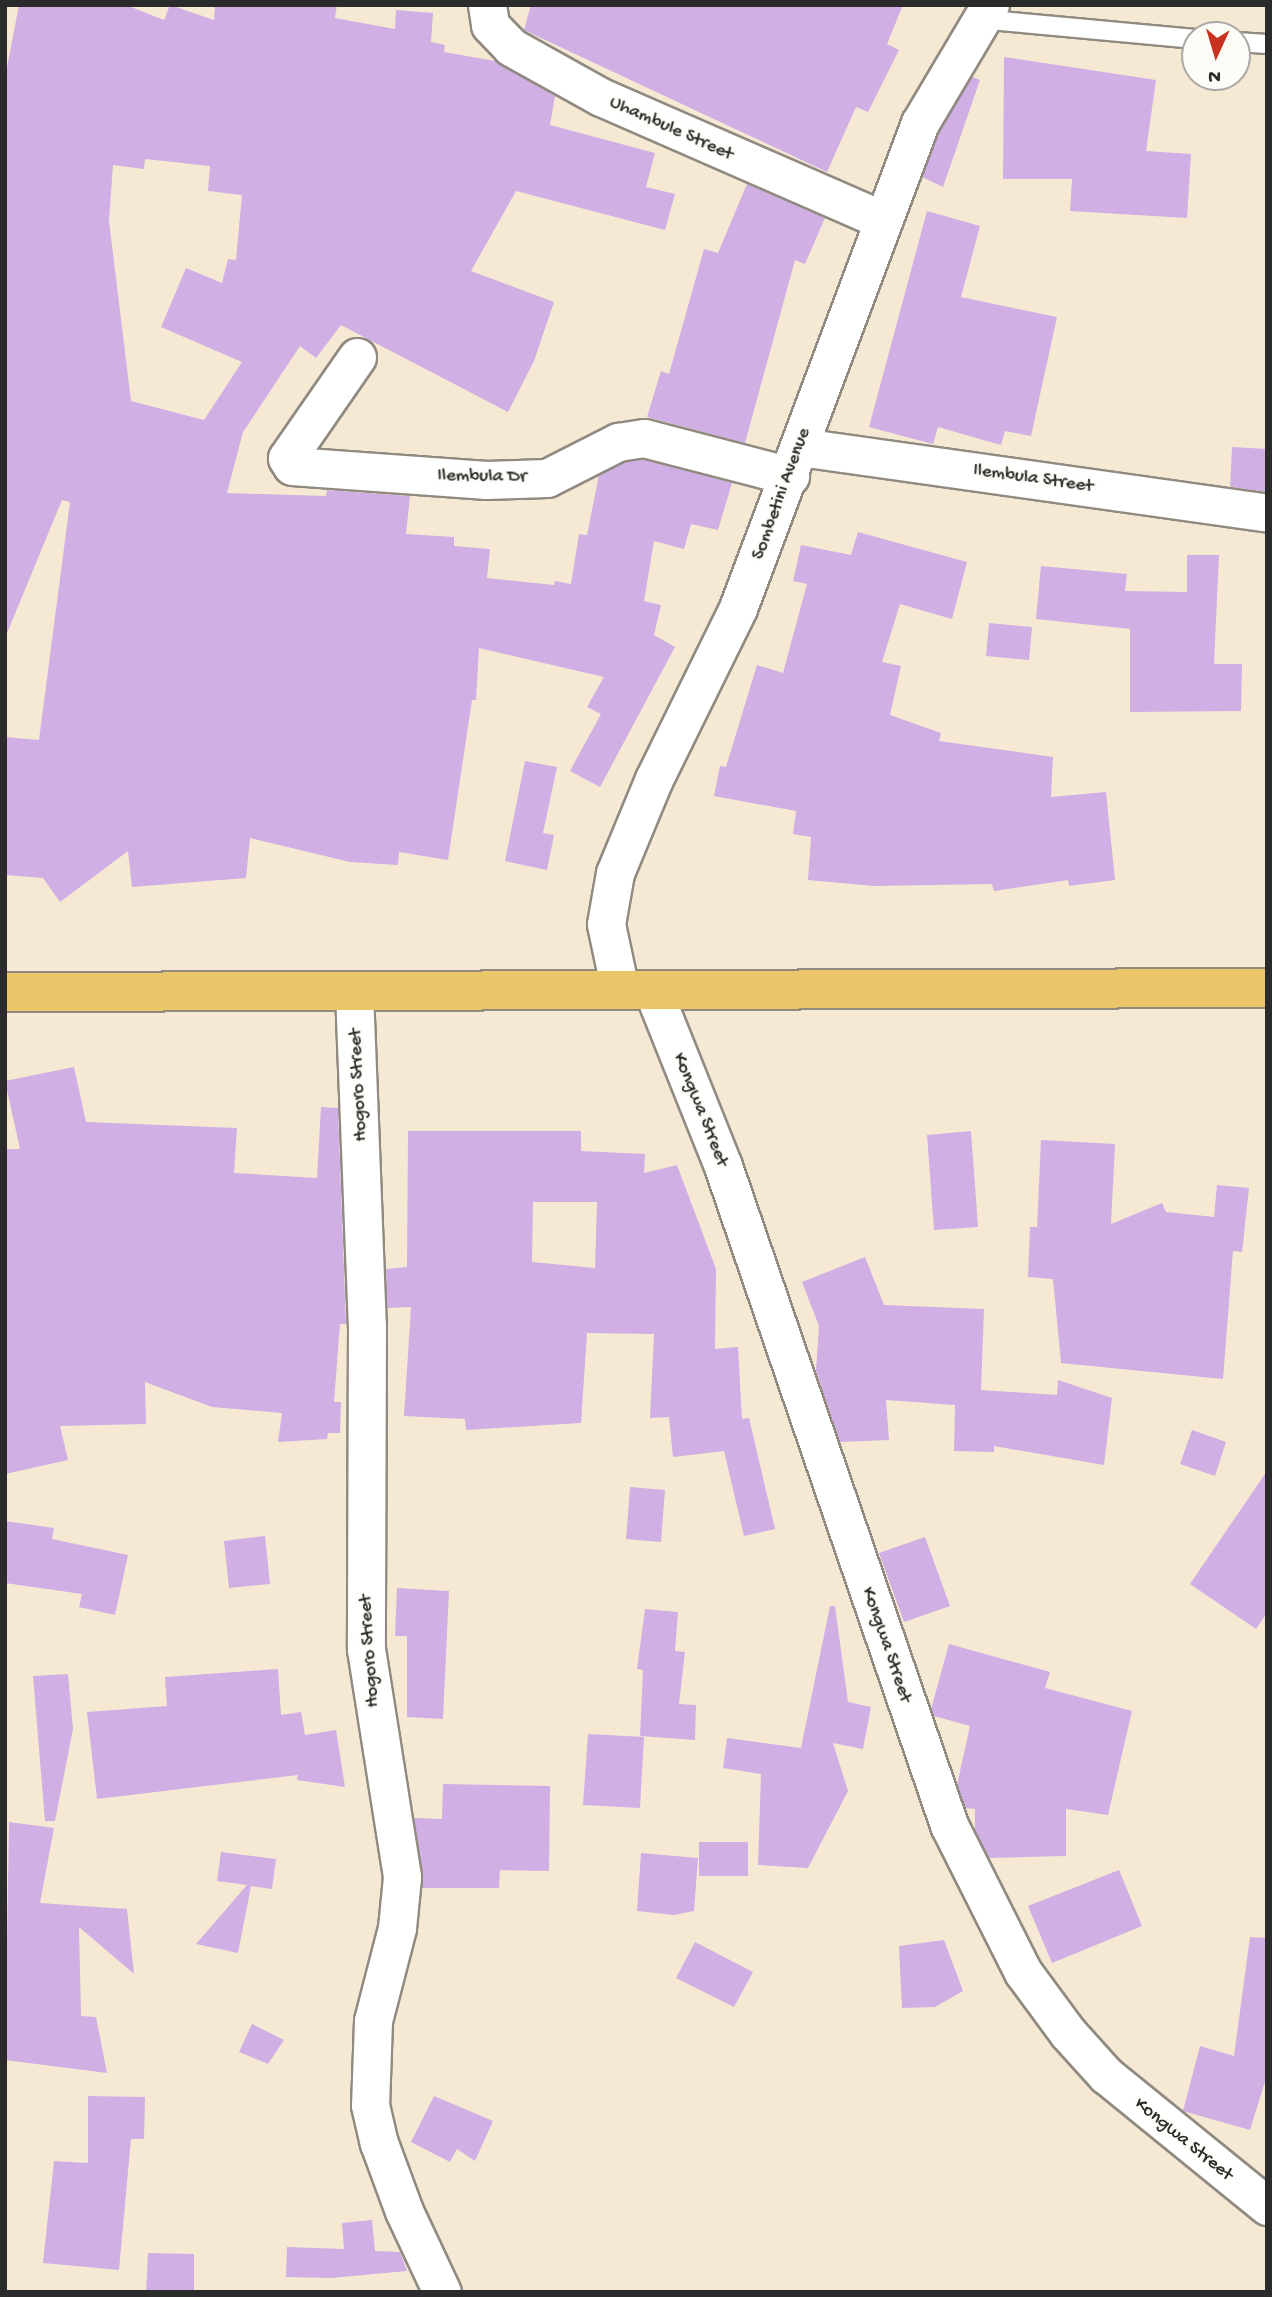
<!DOCTYPE html>
<html>
<head>
<meta charset="utf-8">
<style>
	body { margin:0 }
	#map { position:relative; width:1272px; height:2297px; overflow:hidden; background:#f6e9d4; font-family:"Gochi Hand",sans-serif }
	div>[style] { position:absolute }
	.building>* { inset:0; background:#cfafe4 }
	.roads { filter:drop-shadow(2px 0 #908a80) drop-shadow(-2px 0 #908a80) drop-shadow(0 2px #908a80) drop-shadow(0 -2px #908a80) }
	.lane>* { height:18px; margin:-9px; padding:0 9px; transform-origin:9px; border-radius:9px; background:#fff }
	.street>* { height:37px; margin:-18.5px; padding:0 18.5px; transform-origin:18.5px; border-radius:18.5px; background:#fff }
	.highway>* { height:38px; margin:-19px; padding:0 19px; transform-origin:19px; border-radius:19px; background:#ebc669 }
	span { translate:-50% -50%; white-space:nowrap; text-align:center; line-height:1.15; -webkit-text-stroke:5px #fdfcf7; paint-order:stroke }
	.street-label { font-size:19px; color:#2b2b2b }
	.frame { position:absolute; inset:0; border:7px solid #2b2b2b; pointer-events:none }
	.north { position:absolute; left:1181px; top:21px; width:70px; height:70px; box-sizing:border-box; background:#fdfcf7; border:2px solid #a9a8a5; border-radius:50%; rotate:184deg; font-size:19px; font-weight:700; line-height:28px; text-align:center; color:#2b2b2b }
	.north::after { content:''; display:block; margin:auto; width:24px; height:32px; background:#c8321e; clip-path:polygon(50% 0,100% 100%,50% 72%,0 100%) }
</style>
</head>
<body>
<div id="map">
	<div class="building">
		<i style="clip-path:polygon(evenodd,19px 5px,126px 5px,164px 20px,170px 5px,214px 20px,215px 5px,337px 5px,335px 18px,395px 29px,396px 10px,433px 13px,431px 42px,445px 45px,444px 52px,495px 61px,555px 96px,550px 125px,655px 153px,646px 187px,675px 194px,665px 230px,516px 191px,471px 271px,554px 302px,534px 361px,508px 412px,341px 325px,316px 358px,300px 346px,243px 432px,227px 493px,326px 496px,327px 490px,410px 496px,406px 534px,454px 537px,454px 546px,490px 549px,487px 578px,554px 585px,555px 581px,571px 584px,579px 534px,587px 535px,599px 475px,625px 462px,643px 459px,732px 483px,718px 530px,691px 524px,684px 549px,654px 541px,644px 601px,661px 605px,654px 635px,675px 647px,600px 787px,570px 771px,601px 714px,587px 707px,604px 677px,479px 648px,476px 700px,472px 700px,448px 860px,399px 852px,398px 865px,350px 862px,250px 838px,246px 878px,132px 887px,128px 851px,60px 902px,43px 878px,5px 875px,5px 737px,39px 740px,70px 502px,62px 500px,5px 638px,5px 78px,19px 5px,145px 159px,210px 166px,208px 191px,242px 195px,236px 260px,228px 259px,222px 283px,186px 268px,161px 327px,242px 362px,204px 420px,131px 401px,109px 221px,113px 165px,144px 169px,145px 159px)"></i>
		<i style="clip-path:polygon(531px 5px,903px 5px,887px 44px,899px 50px,868px 112px,856px 107px,827px 172px,524px 30px)"></i>
		<i style="clip-path:polygon(1004px 57px,1156px 80px,1146px 151px,1191px 154px,1187px 218px,1070px 211px,1072px 179px,1003px 179px)"></i>
		<i style="clip-path:polygon(972px 77px,980px 80px,943px 187px,922px 177px,939px 132px)"></i>
		<i style="clip-path:polygon(747px 184px,825px 218px,805px 264px,795px 260px,745px 443px,647px 417px,661px 371px,669px 374px,704px 249px,718px 253px)"></i>
		<i style="clip-path:polygon(927px 211px,980px 226px,961px 297px,1057px 317px,1031px 436px,1005px 431px,1001px 445px,938px 427px,933px 444px,869px 427px)"></i>
		<i style="clip-path:polygon(1232px 447px,1267px 449px,1267px 492px,1230px 487px)"></i>
		<i style="clip-path:polygon(858px 532px,967px 562px,952px 619px,900px 604px,882px 662px,901px 666px,890px 715px,941px 733px,939px 741px,1053px 757px,1051px 797px,1106px 792px,1115px 880px,1069px 886px,1068px 880px,994px 891px,992px 884px,874px 886px,808px 880px,811px 837px,793px 834px,796px 811px,714px 796px,720px 766px,726px 767px,757px 665px,783px 673px,807px 584px,793px 581px,801px 545px,851px 555px)"></i>
		<i style="clip-path:polygon(1187px 555px,1219px 555px,1214px 664px,1242px 664px,1241px 711px,1130px 712px,1130px 629px,1036px 619px,1041px 566px,1127px 574px,1125px 591px,1187px 592px)"></i>
		<i style="clip-path:polygon(989px 623px,1032px 627px,1029px 660px,986px 656px)"></i>
		<i style="clip-path:polygon(525px 761px,557px 767px,543px 833px,554px 835px,547px 870px,505px 861px)"></i>
		<i style="clip-path:polygon(74px 1067px,86px 1122px,237px 1128px,234px 1173px,317px 1178px,321px 1107px,338px 1108px,346px 1324px,340px 1324px,334px 1402px,341px 1402px,340px 1433px,328px 1433px,327px 1439px,278px 1442px,282px 1413px,212px 1407px,145px 1382px,146px 1424px,60px 1426px,68px 1460px,5px 1474px,5px 1149px,20px 1149px,5px 1081px)"></i>
		<i style="clip-path:polygon(evenodd,408px 1131px,581px 1131px,581px 1151px,645px 1154px,644px 1173px,677px 1165px,716px 1269px,715px 1349px,738px 1347px,742px 1419px,749px 1418px,775px 1529px,744px 1536px,724px 1451px,673px 1457px,669px 1417px,650px 1418px,654px 1334px,587px 1333px,581px 1423px,466px 1430px,465px 1419px,404px 1416px,411px 1307px,387px 1308px,386px 1269px,407px 1267px,408px 1131px,533px 1202px,597px 1202px,595px 1268px,532px 1262px,533px 1202px)"></i>
		<i style="clip-path:polygon(971px 1131px,978px 1227px,934px 1230px,927px 1135px)"></i>
		<i style="clip-path:polygon(1041px 1140px,1115px 1144px,1111px 1224px,1162px 1203px,1166px 1212px,1214px 1217px,1217px 1185px,1249px 1188px,1242px 1252px,1233px 1251px,1223px 1379px,1061px 1363px,1053px 1279px,1028px 1277px,1030px 1227px,1037px 1227px)"></i>
		<i style="clip-path:polygon(865px 1257px,884px 1305px,984px 1309px,981px 1390px,1057px 1395px,1058px 1380px,1112px 1398px,1104px 1465px,994px 1446px,994px 1452px,954px 1451px,955px 1405px,886px 1400px,889px 1440px,840px 1442px,816px 1371px,819px 1326px,802px 1282px)"></i>
		<i style="clip-path:polygon(1192px 1430px,1226px 1442px,1215px 1476px,1180px 1464px)"></i>
		<i style="clip-path:polygon(1267px 1471px,1267px 1613px,1256px 1629px,1190px 1584px)"></i>
		<i style="clip-path:polygon(630px 1487px,665px 1490px,661px 1542px,626px 1539px)"></i>
		<i style="clip-path:polygon(5px 1521px,54px 1528px,52px 1539px,128px 1555px,115px 1615px,79px 1607px,82px 1594px,5px 1583px)"></i>
		<i style="clip-path:polygon(265px 1536px,270px 1584px,229px 1588px,224px 1541px)"></i>
		<i style="clip-path:polygon(925px 1537px,950px 1606px,904px 1622px,879px 1553px)"></i>
		<i style="clip-path:polygon(397px 1588px,449px 1591px,443px 1719px,407px 1717px,407px 1636px,395px 1636px)"></i>
		<i style="clip-path:polygon(830px 1606px,835px 1606px,848px 1702px,871px 1707px,863px 1749px,833px 1743px,848px 1791px,808px 1868px,758px 1865px,761px 1774px,723px 1768px,727px 1738px,801px 1748px)"></i>
		<i style="clip-path:polygon(645px 1609px,678px 1612px,675px 1651px,685px 1652px,679px 1704px,696px 1705px,695px 1740px,640px 1736px,643px 1670px,637px 1669px)"></i>
		<i style="clip-path:polygon(949px 1644px,1050px 1672px,1045px 1688px,1132px 1711px,1108px 1815px,1066px 1809px,1066px 1856px,989px 1858px,975px 1831px,975px 1809px,965px 1808px,957px 1785px,970px 1726px,934px 1716px,931px 1709px)"></i>
		<i style="clip-path:polygon(278px 1669px,281px 1715px,301px 1712px,305px 1735px,336px 1730px,345px 1787px,297px 1780px,298px 1775px,97px 1799px,87px 1712px,167px 1706px,165px 1677px)"></i>
		<i style="clip-path:polygon(68px 1674px,73px 1729px,55px 1821px,45px 1821px,33px 1676px)"></i>
		<i style="clip-path:polygon(588px 1734px,644px 1737px,640px 1808px,583px 1805px)"></i>
		<i style="clip-path:polygon(443px 1784px,550px 1786px,549px 1871px,500px 1870px,499px 1888px,422px 1888px,414px 1818px,442px 1819px)"></i>
		<i style="clip-path:polygon(9px 1822px,54px 1828px,40px 1903px,127px 1909px,134px 1974px,79px 1927px,81px 2016px,96px 2017px,107px 2073px,5px 2060px)"></i>
		<i style="clip-path:polygon(699px 1842px,748px 1842px,748px 1876px,699px 1876px)"></i>
		<i style="clip-path:polygon(221px 1852px,276px 1859px,272px 1889px,251px 1886px,238px 1953px,196px 1944px,247px 1885px,217px 1881px)"></i>
		<i style="clip-path:polygon(641px 1853px,698px 1858px,694px 1911px,674px 1915px,637px 1911px)"></i>
		<i style="clip-path:polygon(1119px 1870px,1142px 1926px,1052px 1963px,1028px 1906px)"></i>
		<i style="clip-path:polygon(1250px 1937px,1267px 1938px,1267px 2075px,1250px 2130px,1183px 2111px,1200px 2046px,1234px 2056px)"></i>
		<i style="clip-path:polygon(944px 1940px,963px 1991px,935px 2007px,902px 2008px,899px 1946px)"></i>
		<i style="clip-path:polygon(695px 1942px,753px 1972px,734px 2007px,676px 1978px)"></i>
		<i style="clip-path:polygon(252px 2024px,284px 2040px,268px 2064px,239px 2052px)"></i>
		<i style="clip-path:polygon(88px 2096px,145px 2097px,144px 2139px,131px 2139px,119px 2270px,43px 2263px,54px 2161px,88px 2163px)"></i>
		<i style="clip-path:polygon(434px 2096px,493px 2121px,475px 2161px,457px 2149px,450px 2162px,411px 2142px)"></i>
		<i style="clip-path:polygon(372px 2220px,375px 2251px,400px 2252px,407px 2271px,331px 2278px,286px 2277px,287px 2247px,344px 2249px,342px 2223px)"></i>
		<i style="clip-path:polygon(148px 2253px,194px 2254px,194px 2292px,146px 2292px)"></i>
	</div>
	<div class="roads">
		<div class="lane">
			<i style="left:979px;top:19px;width:217px;rotate:5.3deg"></i>
			<i style="left:1237px;top:42px;width:30px;rotate:4deg"></i>
		</div>
		<div class="street">
			<i style="left:487px;top:5px;width:20px;rotate:81deg"></i>
			<i style="left:490px;top:25px;width:30px;rotate:46deg"></i>
			<i style="left:511px;top:47px;width:103px;rotate:29.1deg"></i>
			<i style="left:601px;top:97px;width:308px;rotate:23.6deg"></i>
			<i style="left:357px;top:357px;width:123px;rotate:124.7deg"></i>
			<i style="left:287px;top:458px;width:9px;rotate:58deg"></i>
			<i style="left:292px;top:466px;width:195px;rotate:4.1deg"></i>
			<i style="left:486px;top:480px;width:61px;rotate:-1.9deg"></i>
			<i style="left:547px;top:478px;width:80px;rotate:-26.9deg"></i>
			<i style="left:618px;top:442px;width:26px;rotate:-9deg"></i>
			<i style="left:644px;top:438px;width:151px;rotate:14.6deg"></i>
			<i style="left:800px;top:447px;width:472px;rotate:8deg"></i>
			<i style="left:620px;top:990px;width:67px;rotate:-102deg"></i>
			<i style="left:606px;top:924px;width:52px;rotate:-80deg"></i>
			<i style="left:615px;top:873px;width:102px;rotate:-67.5deg"></i>
			<i style="left:654px;top:779px;width:191px;rotate:-63.8deg"></i>
			<i style="left:738px;top:608px;width:518px;rotate:-69.43deg"></i>
			<i style="left:920px;top:123px;width:137px;rotate:-59.3deg"></i>
			<i style="left:354px;top:991px;width:335px;rotate:87.8deg"></i>
			<i style="left:367px;top:1326px;width:323px;rotate:90.2deg"></i>
			<i style="left:366px;top:1649px;width:231px;rotate:81deg"></i>
			<i style="left:402px;top:1877px;width:51px;rotate:95.6deg"></i>
			<i style="left:397px;top:1928px;width:96px;rotate:104.5deg"></i>
			<i style="left:373px;top:2021px;width:84px;rotate:92deg"></i>
			<i style="left:370px;top:2105px;width:39px;rotate:77deg"></i>
			<i style="left:379px;top:2143px;width:72px;rotate:69.8deg"></i>
			<i style="left:404px;top:2211px;width:89px;rotate:64.9deg"></i>
			<i style="left:653px;top:991px;width:188px;rotate:68.2deg"></i>
			<i style="left:723px;top:1166px;width:697px;rotate:71.07deg"></i>
			<i style="left:949px;top:1825px;width:165px;rotate:63.3deg"></i>
			<i style="left:1023px;top:1972px;width:76px;rotate:53.6deg"></i>
			<i style="left:1068px;top:2033px;width:57px;rotate:47.9deg"></i>
			<i style="left:1106px;top:2075px;width:208px;rotate:39.1deg"></i>
		</div>
		<div class="highway">
			<i style="left:5px;top:992px;width:1262px;rotate:-0.18deg"></i>
		</div>
	</div>
	<div class="street-label">
		<span style="left:671px;top:129px;rotate:24deg">Uhambule Street</span>
		<span style="left:482px;top:477px;rotate:1deg">Ilembula Dr</span>
		<span style="left:1033px;top:479px;rotate:8deg">Ilembula Street</span>
		<span style="left:782px;top:494px;rotate:-70deg">Sombetini Avenue</span>
		<span style="left:359px;top:1085px;rotate:-93deg">Hogoro Street</span>
		<span style="left:700px;top:1110px;rotate:68deg">Kongwa Street</span>
		<span style="left:886px;top:1645px;rotate:71deg">Kongwa Street</span>
		<span style="left:370px;top:1651px;rotate:-94deg">Hogoro Street</span>
		<span style="left:1183px;top:2140px;rotate:39deg">Kongwa Street</span>
	</div>
	<div class="frame"></div>
	<div class="north">N</div>
</div>
</body>
</html>
